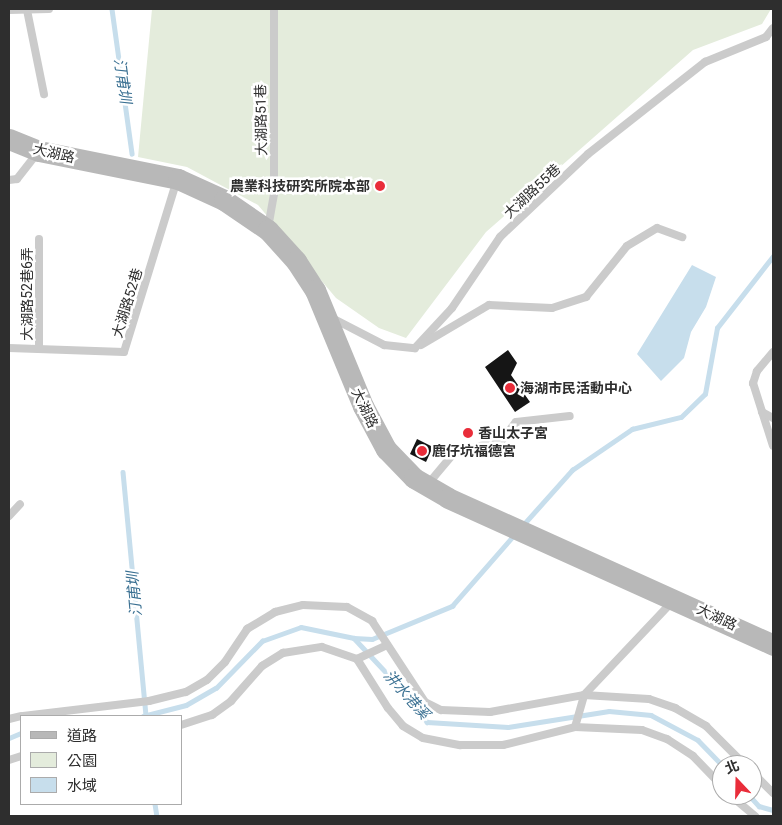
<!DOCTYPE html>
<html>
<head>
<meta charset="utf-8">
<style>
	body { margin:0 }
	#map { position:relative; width:782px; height:825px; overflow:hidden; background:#fff; font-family:Roboto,"Noto Sans TC",sans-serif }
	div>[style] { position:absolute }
	.green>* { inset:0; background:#e4ecdc }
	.water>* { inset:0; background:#c7deec }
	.stream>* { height:4.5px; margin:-2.25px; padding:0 2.25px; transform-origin:2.25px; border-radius:2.25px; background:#c7deec }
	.building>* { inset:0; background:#151515 }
	.lane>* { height:8px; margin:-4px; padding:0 4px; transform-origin:4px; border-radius:4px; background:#cbcbcb }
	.secondary>* { height:21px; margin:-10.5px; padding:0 10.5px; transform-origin:10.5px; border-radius:10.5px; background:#b8b8b8 }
	.dots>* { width:14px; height:14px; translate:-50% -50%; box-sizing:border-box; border:2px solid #fff; border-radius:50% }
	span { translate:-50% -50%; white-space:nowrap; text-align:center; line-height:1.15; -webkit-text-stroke:5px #fff; paint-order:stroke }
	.street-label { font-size:14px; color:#2e2e2e }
	.poi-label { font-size:14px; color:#2e2e2e; font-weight:700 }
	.right { translate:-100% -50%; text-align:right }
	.left { translate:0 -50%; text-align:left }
	.water-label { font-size:15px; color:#3a7092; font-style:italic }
	.frame { position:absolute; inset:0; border:10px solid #2e2e2e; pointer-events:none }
	.legend { position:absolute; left:20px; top:715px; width:162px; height:90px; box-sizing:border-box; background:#fff; border:1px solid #ababab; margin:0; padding:6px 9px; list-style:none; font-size:15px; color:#2e2e2e }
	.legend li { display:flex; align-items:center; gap:10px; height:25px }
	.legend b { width:25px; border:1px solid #ababab }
	.north { position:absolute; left:712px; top:755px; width:50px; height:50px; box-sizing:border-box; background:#fff; border:1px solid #ababab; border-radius:50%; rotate:339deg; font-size:14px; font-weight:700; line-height:20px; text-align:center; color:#2e2e2e }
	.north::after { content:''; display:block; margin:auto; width:18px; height:22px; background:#e92d3a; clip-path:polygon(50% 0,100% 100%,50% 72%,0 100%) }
</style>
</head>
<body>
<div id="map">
	<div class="green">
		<i style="clip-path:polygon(152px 9px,771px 9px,762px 24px,693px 50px,486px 232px,406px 338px,379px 328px,336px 298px,258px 205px,187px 167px,138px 157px)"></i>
	</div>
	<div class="water">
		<i style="clip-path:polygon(692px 265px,716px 277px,706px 307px,691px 332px,684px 358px,661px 381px,637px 354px)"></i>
	</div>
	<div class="stream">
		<i style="left:112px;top:9px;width:146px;rotate:82.1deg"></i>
		<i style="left:123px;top:472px;width:245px;rotate:84.6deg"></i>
		<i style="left:523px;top:525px;width:74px;rotate:-48.3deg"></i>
		<i style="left:572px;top:470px;width:73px;rotate:-34.3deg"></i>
		<i style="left:632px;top:429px;width:50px;rotate:-13.8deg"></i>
		<i style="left:681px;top:417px;width:33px;rotate:-44deg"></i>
		<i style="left:705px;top:394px;width:67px;rotate:-79.7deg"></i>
		<i style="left:717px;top:328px;width:91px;rotate:-52.1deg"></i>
		<i style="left:354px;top:638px;width:18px;rotate:3deg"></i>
		<i style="left:372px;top:639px;width:87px;rotate:-22.4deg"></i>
		<i style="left:452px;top:606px;width:94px;rotate:-48.9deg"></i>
		<i style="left:143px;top:716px;width:44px;rotate:-14.3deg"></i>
		<i style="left:186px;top:705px;width:34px;rotate:-30deg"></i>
		<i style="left:216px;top:688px;width:66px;rotate:-45.6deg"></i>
		<i style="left:262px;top:641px;width:41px;rotate:-19.7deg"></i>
		<i style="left:301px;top:627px;width:54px;rotate:11.7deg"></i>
		<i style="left:354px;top:638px;width:62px;rotate:47deg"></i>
		<i style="left:396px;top:683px;width:50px;rotate:51.5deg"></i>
		<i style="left:427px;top:722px;width:81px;rotate:3.5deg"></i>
		<i style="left:508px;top:727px;width:102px;rotate:-9deg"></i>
		<i style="left:609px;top:711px;width:42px;rotate:5.4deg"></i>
		<i style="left:651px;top:715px;width:53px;rotate:28deg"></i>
		<i style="left:698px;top:740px;width:35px;rotate:46deg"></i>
		<i style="left:9px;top:738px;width:13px;rotate:-23deg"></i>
		<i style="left:749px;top:795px;width:15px;rotate:48deg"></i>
		<i style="left:759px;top:806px;width:15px;rotate:16deg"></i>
		<i style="left:155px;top:804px;width:12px;rotate:81deg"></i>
	</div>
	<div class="building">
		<i style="clip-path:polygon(508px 350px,517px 363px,511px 375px,530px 402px,515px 412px,485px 367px)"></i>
		<i style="clip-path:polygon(417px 439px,433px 447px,426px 462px,410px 454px)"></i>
	</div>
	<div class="lane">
		<i style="left:9px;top:10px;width:40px;rotate:-1.4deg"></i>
		<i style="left:27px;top:10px;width:86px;rotate:78.6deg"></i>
		<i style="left:9px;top:180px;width:8px;rotate:-7deg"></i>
		<i style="left:17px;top:179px;width:34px;rotate:-52deg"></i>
		<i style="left:268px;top:228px;width:35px;rotate:-80deg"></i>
		<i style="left:274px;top:194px;width:185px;rotate:-90deg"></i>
		<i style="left:332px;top:318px;width:59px;rotate:27.4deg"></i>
		<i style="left:384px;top:345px;width:31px;rotate:6deg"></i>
		<i style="left:415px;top:348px;width:54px;rotate:-47.2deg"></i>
		<i style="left:452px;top:308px;width:86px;rotate:-55.9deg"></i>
		<i style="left:500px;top:237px;width:121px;rotate:-43.3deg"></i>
		<i style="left:588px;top:154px;width:149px;rotate:-38.2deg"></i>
		<i style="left:705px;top:62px;width:66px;rotate:-22.3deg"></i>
		<i style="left:766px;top:37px;width:11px;rotate:-52deg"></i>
		<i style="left:421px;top:345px;width:79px;rotate:-30.5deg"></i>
		<i style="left:489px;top:305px;width:63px;rotate:2.7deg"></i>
		<i style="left:552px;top:308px;width:36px;rotate:-18deg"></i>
		<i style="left:586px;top:297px;width:65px;rotate:-51.2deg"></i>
		<i style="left:627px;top:246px;width:35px;rotate:-31deg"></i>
		<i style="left:657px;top:228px;width:27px;rotate:20deg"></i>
		<i style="left:9px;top:348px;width:115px;rotate:2deg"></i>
		<i style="left:124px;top:352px;width:180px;rotate:-72.9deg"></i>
		<i style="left:39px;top:349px;width:110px;rotate:-90deg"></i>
		<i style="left:773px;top:352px;width:25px;rotate:130deg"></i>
		<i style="left:757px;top:371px;width:13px;rotate:108deg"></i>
		<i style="left:753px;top:383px;width:66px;rotate:72.4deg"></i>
		<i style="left:762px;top:412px;width:13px;rotate:29deg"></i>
		<i style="left:428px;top:484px;width:39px;rotate:-50deg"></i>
		<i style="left:453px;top:454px;width:52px;rotate:-16.7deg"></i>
		<i style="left:503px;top:439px;width:21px;rotate:-53deg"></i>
		<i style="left:516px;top:422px;width:54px;rotate:-6.3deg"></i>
		<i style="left:9px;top:516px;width:16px;rotate:-47deg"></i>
		<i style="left:357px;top:659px;width:33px;rotate:-25deg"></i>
		<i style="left:23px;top:716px;width:127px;rotate:-6.8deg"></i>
		<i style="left:149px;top:701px;width:38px;rotate:-14deg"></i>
		<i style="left:186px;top:692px;width:24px;rotate:-30deg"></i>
		<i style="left:207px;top:680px;width:25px;rotate:-45deg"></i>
		<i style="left:225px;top:662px;width:40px;rotate:-56deg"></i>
		<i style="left:247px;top:629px;width:33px;rotate:-31deg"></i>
		<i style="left:275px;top:612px;width:29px;rotate:-14deg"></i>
		<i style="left:303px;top:605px;width:44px;rotate:2.6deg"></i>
		<i style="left:347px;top:607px;width:29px;rotate:29deg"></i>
		<i style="left:372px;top:621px;width:97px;rotate:56.8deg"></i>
		<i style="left:425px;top:702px;width:18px;rotate:27deg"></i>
		<i style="left:441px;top:710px;width:49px;rotate:2.3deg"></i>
		<i style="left:490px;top:712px;width:96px;rotate:-10.3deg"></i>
		<i style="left:584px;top:695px;width:65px;rotate:3.5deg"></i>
		<i style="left:649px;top:699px;width:28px;rotate:19deg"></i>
		<i style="left:675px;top:708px;width:36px;rotate:30deg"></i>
		<i style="left:706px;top:726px;width:55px;rotate:45deg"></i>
		<i style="left:9px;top:719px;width:12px;rotate:-14deg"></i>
		<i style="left:181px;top:725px;width:33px;rotate:-18deg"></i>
		<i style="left:212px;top:715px;width:24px;rotate:-36deg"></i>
		<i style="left:231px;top:701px;width:47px;rotate:-48.5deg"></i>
		<i style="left:262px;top:666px;width:25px;rotate:-32deg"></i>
		<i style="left:283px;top:653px;width:39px;rotate:-9deg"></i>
		<i style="left:322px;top:647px;width:37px;rotate:19deg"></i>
		<i style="left:357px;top:659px;width:58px;rotate:57.7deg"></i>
		<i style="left:388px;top:708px;width:23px;rotate:50deg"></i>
		<i style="left:403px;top:726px;width:23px;rotate:31deg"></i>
		<i style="left:423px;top:738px;width:38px;rotate:11deg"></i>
		<i style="left:460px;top:745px;width:43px"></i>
		<i style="left:503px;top:745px;width:74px;rotate:-14deg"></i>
		<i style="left:575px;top:727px;width:67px;rotate:2.6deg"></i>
		<i style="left:642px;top:730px;width:27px;rotate:20deg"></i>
		<i style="left:667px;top:739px;width:31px;rotate:33deg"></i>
		<i style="left:693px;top:756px;width:42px;rotate:46deg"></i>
		<i style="left:575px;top:727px;width:33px;rotate:-74deg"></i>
		<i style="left:584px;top:695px;width:128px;rotate:-46.6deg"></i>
		<i style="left:9px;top:760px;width:13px;rotate:-18deg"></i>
		<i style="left:752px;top:772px;width:30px;rotate:45deg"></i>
		<i style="left:730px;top:795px;width:33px;rotate:40deg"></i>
	</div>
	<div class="secondary">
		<i style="left:9px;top:139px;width:32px;rotate:22deg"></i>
		<i style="left:39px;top:151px;width:142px;rotate:11.4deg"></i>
		<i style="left:178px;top:179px;width:51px;rotate:24.5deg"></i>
		<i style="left:224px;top:200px;width:53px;rotate:34.3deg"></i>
		<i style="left:268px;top:230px;width:42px;rotate:47.9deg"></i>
		<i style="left:296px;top:261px;width:35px;rotate:57deg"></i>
		<i style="left:315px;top:290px;width:126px;rotate:67.5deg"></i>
		<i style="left:363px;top:406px;width:49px;rotate:61.9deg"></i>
		<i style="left:386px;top:449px;width:40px;rotate:46deg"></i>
		<i style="left:414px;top:478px;width:39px;rotate:30deg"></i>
		<i style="left:448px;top:498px;width:357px;rotate:24.3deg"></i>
	</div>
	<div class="dots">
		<i style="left:380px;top:186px;background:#e92d3a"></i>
		<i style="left:510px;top:388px;background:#e92d3a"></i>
		<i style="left:468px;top:433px;background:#e92d3a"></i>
		<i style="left:422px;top:451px;background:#e92d3a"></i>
	</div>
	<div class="street-label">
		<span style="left:261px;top:120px;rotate:-91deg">大湖路51巷</span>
		<span style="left:54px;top:153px;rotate:13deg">大湖路</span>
		<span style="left:532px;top:191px;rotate:-43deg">大湖路55巷</span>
		<span style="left:27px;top:294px;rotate:-90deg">大湖路52巷6弄</span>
		<span style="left:127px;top:303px;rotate:-73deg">大湖路52巷</span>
		<span style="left:365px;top:408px;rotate:64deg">大湖路</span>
		<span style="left:717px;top:617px;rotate:25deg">大湖路</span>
	</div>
	<div class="poi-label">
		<span class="right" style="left:370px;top:186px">農業科技研究所院本部</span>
		<span class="left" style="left:520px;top:388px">海湖市民活動中心</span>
		<span class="left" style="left:478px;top:433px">香山太子宮</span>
		<span class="left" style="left:432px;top:451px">鹿仔坑福德宮</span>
	</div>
	<div class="water-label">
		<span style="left:122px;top:81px;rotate:82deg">汀甫圳</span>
		<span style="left:135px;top:594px;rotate:-95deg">汀甫圳</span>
		<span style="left:406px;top:695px;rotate:48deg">汫水港溪</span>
	</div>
	<div class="frame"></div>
	<ul class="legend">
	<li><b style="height:6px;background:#b8b8b8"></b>道路</li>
	<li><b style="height:14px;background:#e4ecdc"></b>公園</li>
	<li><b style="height:14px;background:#c7deec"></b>水域</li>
	</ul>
	<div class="north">北</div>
</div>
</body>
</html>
